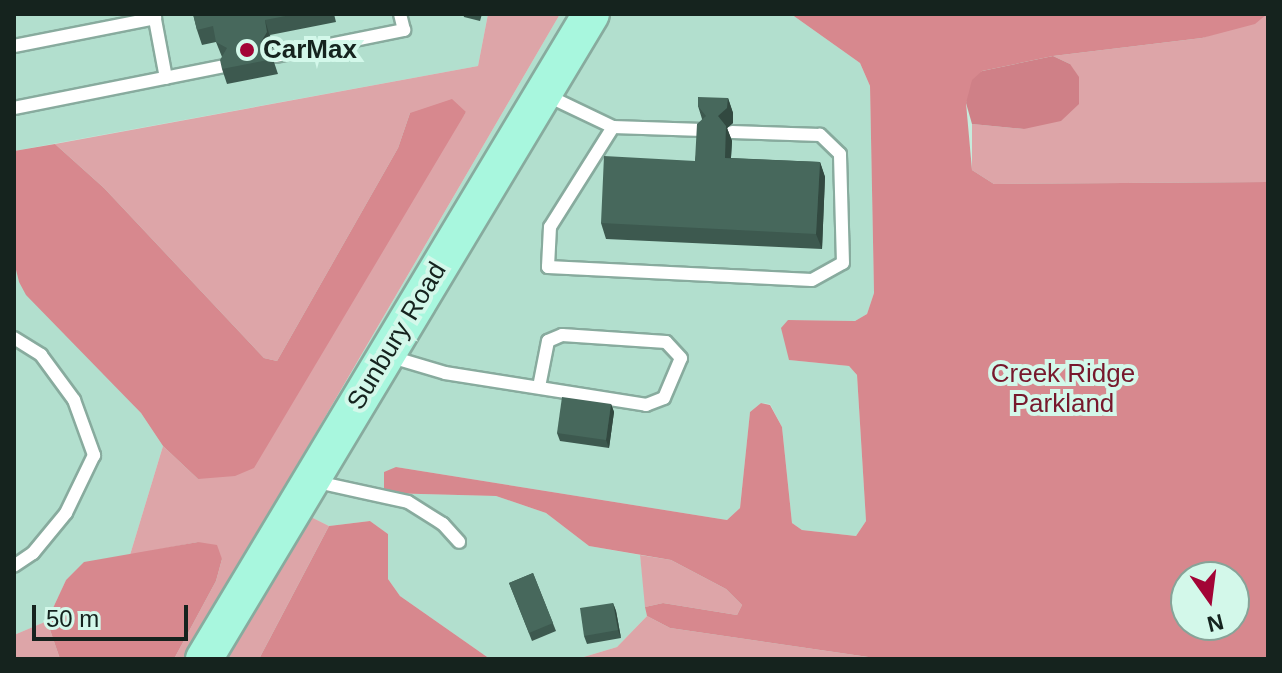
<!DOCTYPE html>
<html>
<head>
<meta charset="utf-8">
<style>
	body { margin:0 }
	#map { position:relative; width:1282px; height:673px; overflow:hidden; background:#c6ebdc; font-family:Helvetica,sans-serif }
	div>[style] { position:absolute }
	.built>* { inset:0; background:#b2dfce }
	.green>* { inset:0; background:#dda5a8 }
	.forest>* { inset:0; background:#d7888e }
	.water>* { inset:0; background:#cf8087 }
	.roads { filter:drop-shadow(2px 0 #88ab9e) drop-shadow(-2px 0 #88ab9e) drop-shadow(0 2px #88ab9e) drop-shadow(0 -2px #88ab9e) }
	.service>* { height:12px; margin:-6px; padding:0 6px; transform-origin:6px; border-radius:6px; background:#fff }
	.primary>* { height:36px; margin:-18px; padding:0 18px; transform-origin:18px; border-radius:18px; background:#a8f7de }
	.wall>* { inset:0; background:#3d594f }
	.shaded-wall>* { inset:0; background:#324940 }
	.building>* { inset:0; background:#47685c }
	.dots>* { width:22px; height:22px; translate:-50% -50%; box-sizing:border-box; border:4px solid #d3f8ea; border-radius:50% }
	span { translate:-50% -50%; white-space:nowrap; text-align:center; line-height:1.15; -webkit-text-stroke:8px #d3f8ea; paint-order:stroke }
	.poi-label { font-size:26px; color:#15231e; font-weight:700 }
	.left { translate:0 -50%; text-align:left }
	.street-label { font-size:26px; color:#15231e }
	.park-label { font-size:26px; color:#77182c }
	.frame { position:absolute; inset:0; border:16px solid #15231e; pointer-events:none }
	.north { position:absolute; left:1170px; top:561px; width:80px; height:80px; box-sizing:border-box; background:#d3f8ea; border:2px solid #87a398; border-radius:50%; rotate:166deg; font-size:22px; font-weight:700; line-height:32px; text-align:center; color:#15231e }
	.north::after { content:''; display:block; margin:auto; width:28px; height:36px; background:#a30436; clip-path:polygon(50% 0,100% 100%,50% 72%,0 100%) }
	.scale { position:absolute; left:32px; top:605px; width:156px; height:36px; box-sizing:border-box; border:4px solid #15231e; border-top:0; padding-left:10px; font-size:24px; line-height:28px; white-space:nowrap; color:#15231e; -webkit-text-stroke:6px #d3f8ea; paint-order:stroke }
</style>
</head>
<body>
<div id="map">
	<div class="built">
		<i style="clip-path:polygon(14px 14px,488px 14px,478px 66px,14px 151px)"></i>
		<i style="clip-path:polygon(560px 14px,791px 14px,860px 63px,870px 86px,874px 293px,867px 314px,855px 321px,788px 320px,789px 360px,849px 366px,857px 375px,866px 521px,856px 536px,802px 530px,792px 523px,782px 427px,770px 404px,761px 403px,750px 412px,740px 508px,727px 520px,396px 467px,384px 493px,496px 496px,546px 513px,589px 546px,640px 555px,647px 616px,617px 647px,577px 659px,490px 659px,400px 596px,388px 579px,388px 534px,370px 521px,329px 526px,277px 500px)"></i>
		<i style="clip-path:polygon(14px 262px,19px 282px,141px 413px,163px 446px,130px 555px,84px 563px,66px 580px,47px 621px,14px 635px)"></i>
	</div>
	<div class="green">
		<i style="clip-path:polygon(488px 14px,560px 14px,184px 659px,174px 659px,216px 581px,222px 559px,198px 542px,130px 555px,163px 446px,198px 479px,466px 112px,410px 113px,398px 148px,277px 361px,264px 358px,104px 188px,55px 144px,478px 66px)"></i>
		<i style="clip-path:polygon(1268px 14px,1268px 182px,994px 184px,972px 170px,972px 124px,1024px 129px,1070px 64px,1053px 56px,1202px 38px)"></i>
		<i style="clip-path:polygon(309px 516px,329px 526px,259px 659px,224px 659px)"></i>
		<i style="clip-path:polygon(640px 555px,671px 560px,726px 589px,742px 605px,737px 615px,663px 603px,645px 607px)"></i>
		<i style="clip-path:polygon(647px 616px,670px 628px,882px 659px,577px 659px,617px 647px)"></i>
		<i style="clip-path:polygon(47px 621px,60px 659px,14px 659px,14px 635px)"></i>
	</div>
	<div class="forest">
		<i style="clip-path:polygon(evenodd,791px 14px,1267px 14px,1255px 24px,1202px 38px,1053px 56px,982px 71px,966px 103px,972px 170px,994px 184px,1268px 182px,1268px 659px,882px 659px,670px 628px,647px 616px,645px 607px,663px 603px,737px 615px,742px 605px,726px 589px,671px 560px,589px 546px,546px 513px,496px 496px,384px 493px,384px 472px,396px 467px,727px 520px,740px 508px,750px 412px,761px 403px,770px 405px,782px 427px,792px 523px,802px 530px,856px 536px,866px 521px,857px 375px,849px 366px,789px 360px,781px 328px,788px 320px,855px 321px,867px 314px,874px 293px,870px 86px,860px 63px,791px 14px,1186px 577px,1234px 577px,1234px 625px,1186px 625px,1186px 577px)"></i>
		<i style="clip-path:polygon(452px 99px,466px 112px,254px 468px,235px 476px,198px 479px,163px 446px,141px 413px,26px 295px,19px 282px,14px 262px,14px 151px,55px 144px,104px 188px,264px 358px,277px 361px,398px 148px,410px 113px)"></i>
		<i style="clip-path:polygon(370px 521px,388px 534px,388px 579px,400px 596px,490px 659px,259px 659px,329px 526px)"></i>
		<i style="clip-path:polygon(198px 542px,217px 545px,222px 559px,216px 581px,174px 659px,60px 659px,47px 621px,66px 580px,84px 562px)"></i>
	</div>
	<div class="water">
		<i style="clip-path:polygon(1053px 56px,1070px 64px,1079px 77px,1079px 104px,1061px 121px,1024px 129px,972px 124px,966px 103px,972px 80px,982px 71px)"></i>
	</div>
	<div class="roads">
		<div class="service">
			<i style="left:154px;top:14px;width:65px;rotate:79.4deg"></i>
			<i style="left:14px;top:46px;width:144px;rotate:-11.2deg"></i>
			<i style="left:275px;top:56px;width:132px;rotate:-11.4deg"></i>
			<i style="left:404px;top:30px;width:16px;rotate:-104deg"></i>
			<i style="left:546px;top:95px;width:74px;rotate:25.5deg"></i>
			<i style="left:613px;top:127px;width:118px;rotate:122.2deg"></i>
			<i style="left:550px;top:227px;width:40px;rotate:92.9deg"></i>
			<i style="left:548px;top:267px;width:264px;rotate:2.8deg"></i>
			<i style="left:812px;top:280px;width:35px;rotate:-29deg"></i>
			<i style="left:843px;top:263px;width:109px;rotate:-91.6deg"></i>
			<i style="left:840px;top:154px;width:28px;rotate:-136deg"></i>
			<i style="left:820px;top:135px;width:88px;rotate:-178deg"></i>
			<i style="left:14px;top:108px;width:214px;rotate:-11.3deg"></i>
			<i style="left:613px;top:127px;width:90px;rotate:1.9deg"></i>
			<i style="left:14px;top:338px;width:32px;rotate:32deg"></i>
			<i style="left:41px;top:355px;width:56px;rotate:53.7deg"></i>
			<i style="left:74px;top:400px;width:59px;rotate:70deg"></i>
			<i style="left:94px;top:455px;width:64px;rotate:115.8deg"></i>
			<i style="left:66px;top:513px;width:52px;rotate:129.5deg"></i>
			<i style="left:33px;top:553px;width:23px;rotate:146deg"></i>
			<i style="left:388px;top:356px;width:59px;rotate:16.6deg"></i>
			<i style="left:445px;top:373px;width:204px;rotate:9deg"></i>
			<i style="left:646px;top:405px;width:19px;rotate:-21deg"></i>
			<i style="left:664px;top:398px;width:43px;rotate:-67deg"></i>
			<i style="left:681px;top:358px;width:22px;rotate:-133deg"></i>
			<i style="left:666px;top:342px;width:104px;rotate:-176.1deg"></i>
			<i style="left:562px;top:335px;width:15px;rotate:157deg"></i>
			<i style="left:548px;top:341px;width:47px;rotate:101.1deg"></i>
			<i style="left:317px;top:482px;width:93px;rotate:12.4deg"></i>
			<i style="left:408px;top:502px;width:41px;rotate:32.2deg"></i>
			<i style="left:443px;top:524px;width:24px;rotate:48deg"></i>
		</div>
		<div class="primary">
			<i style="left:204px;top:659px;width:752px;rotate:-59.04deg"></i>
		</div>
	</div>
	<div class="wall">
		<i style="clip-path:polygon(193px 14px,334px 14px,336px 22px,270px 35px,273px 47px,269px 53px,273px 59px,278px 74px,227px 84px,222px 69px,222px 57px,216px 42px,202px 45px,197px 30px)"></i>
		<i style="clip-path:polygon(463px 14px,482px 14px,480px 21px,464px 17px)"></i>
		<i style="clip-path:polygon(728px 98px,733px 113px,733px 123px,727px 128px,732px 141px,731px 158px,820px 162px,825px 177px,822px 249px,606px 239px,601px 223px,695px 161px,702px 119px,698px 106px)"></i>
		<i style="clip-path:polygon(611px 404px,614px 412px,609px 448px,560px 441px,557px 433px)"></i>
		<i style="clip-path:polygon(533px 573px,556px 631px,532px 641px,509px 583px)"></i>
		<i style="clip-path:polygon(613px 603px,616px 611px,621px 638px,587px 644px,584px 636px)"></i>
	</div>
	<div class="shaded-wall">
		<i style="clip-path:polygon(265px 20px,273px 47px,266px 57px,261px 42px)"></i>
		<i style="clip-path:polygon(728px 98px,733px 113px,733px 123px,727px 128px,732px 141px,730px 173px,725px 158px,718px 116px)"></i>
		<i style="clip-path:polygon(820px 162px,825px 177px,822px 249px,816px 234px)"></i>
		<i style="clip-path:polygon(611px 404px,614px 412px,609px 448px,606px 440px)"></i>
		<i style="clip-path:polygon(613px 603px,616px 611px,621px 638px,618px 630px)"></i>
	</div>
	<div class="building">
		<i style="clip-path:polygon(193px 14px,296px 14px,265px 20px,267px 32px,261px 42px,273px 59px,222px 69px,220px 60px,227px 48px,216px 42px,213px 26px,197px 30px)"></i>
		<i style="clip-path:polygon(698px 97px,728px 98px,727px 108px,718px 116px,726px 126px,725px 158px,820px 162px,816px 234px,601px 223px,604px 156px,695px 161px,697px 124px,706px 116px,698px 106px)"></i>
		<i style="clip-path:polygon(562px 397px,611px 404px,606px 440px,557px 433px)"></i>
		<i style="clip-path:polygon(533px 573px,553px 623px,529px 633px,509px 583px)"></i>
		<i style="clip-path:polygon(613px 603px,618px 630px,584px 636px,580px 608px)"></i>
	</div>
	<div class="dots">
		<i style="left:247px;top:50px;background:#a30436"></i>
	</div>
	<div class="poi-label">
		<span class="left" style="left:263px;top:50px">CarMax</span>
	</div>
	<div class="street-label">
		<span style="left:397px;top:336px;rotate:-59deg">Sunbury Road</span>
	</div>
	<div class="park-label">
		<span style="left:1063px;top:389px">Creek Ridge<br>Parkland</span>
	</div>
	<div class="frame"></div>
	<div class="north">N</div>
	<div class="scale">50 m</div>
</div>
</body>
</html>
